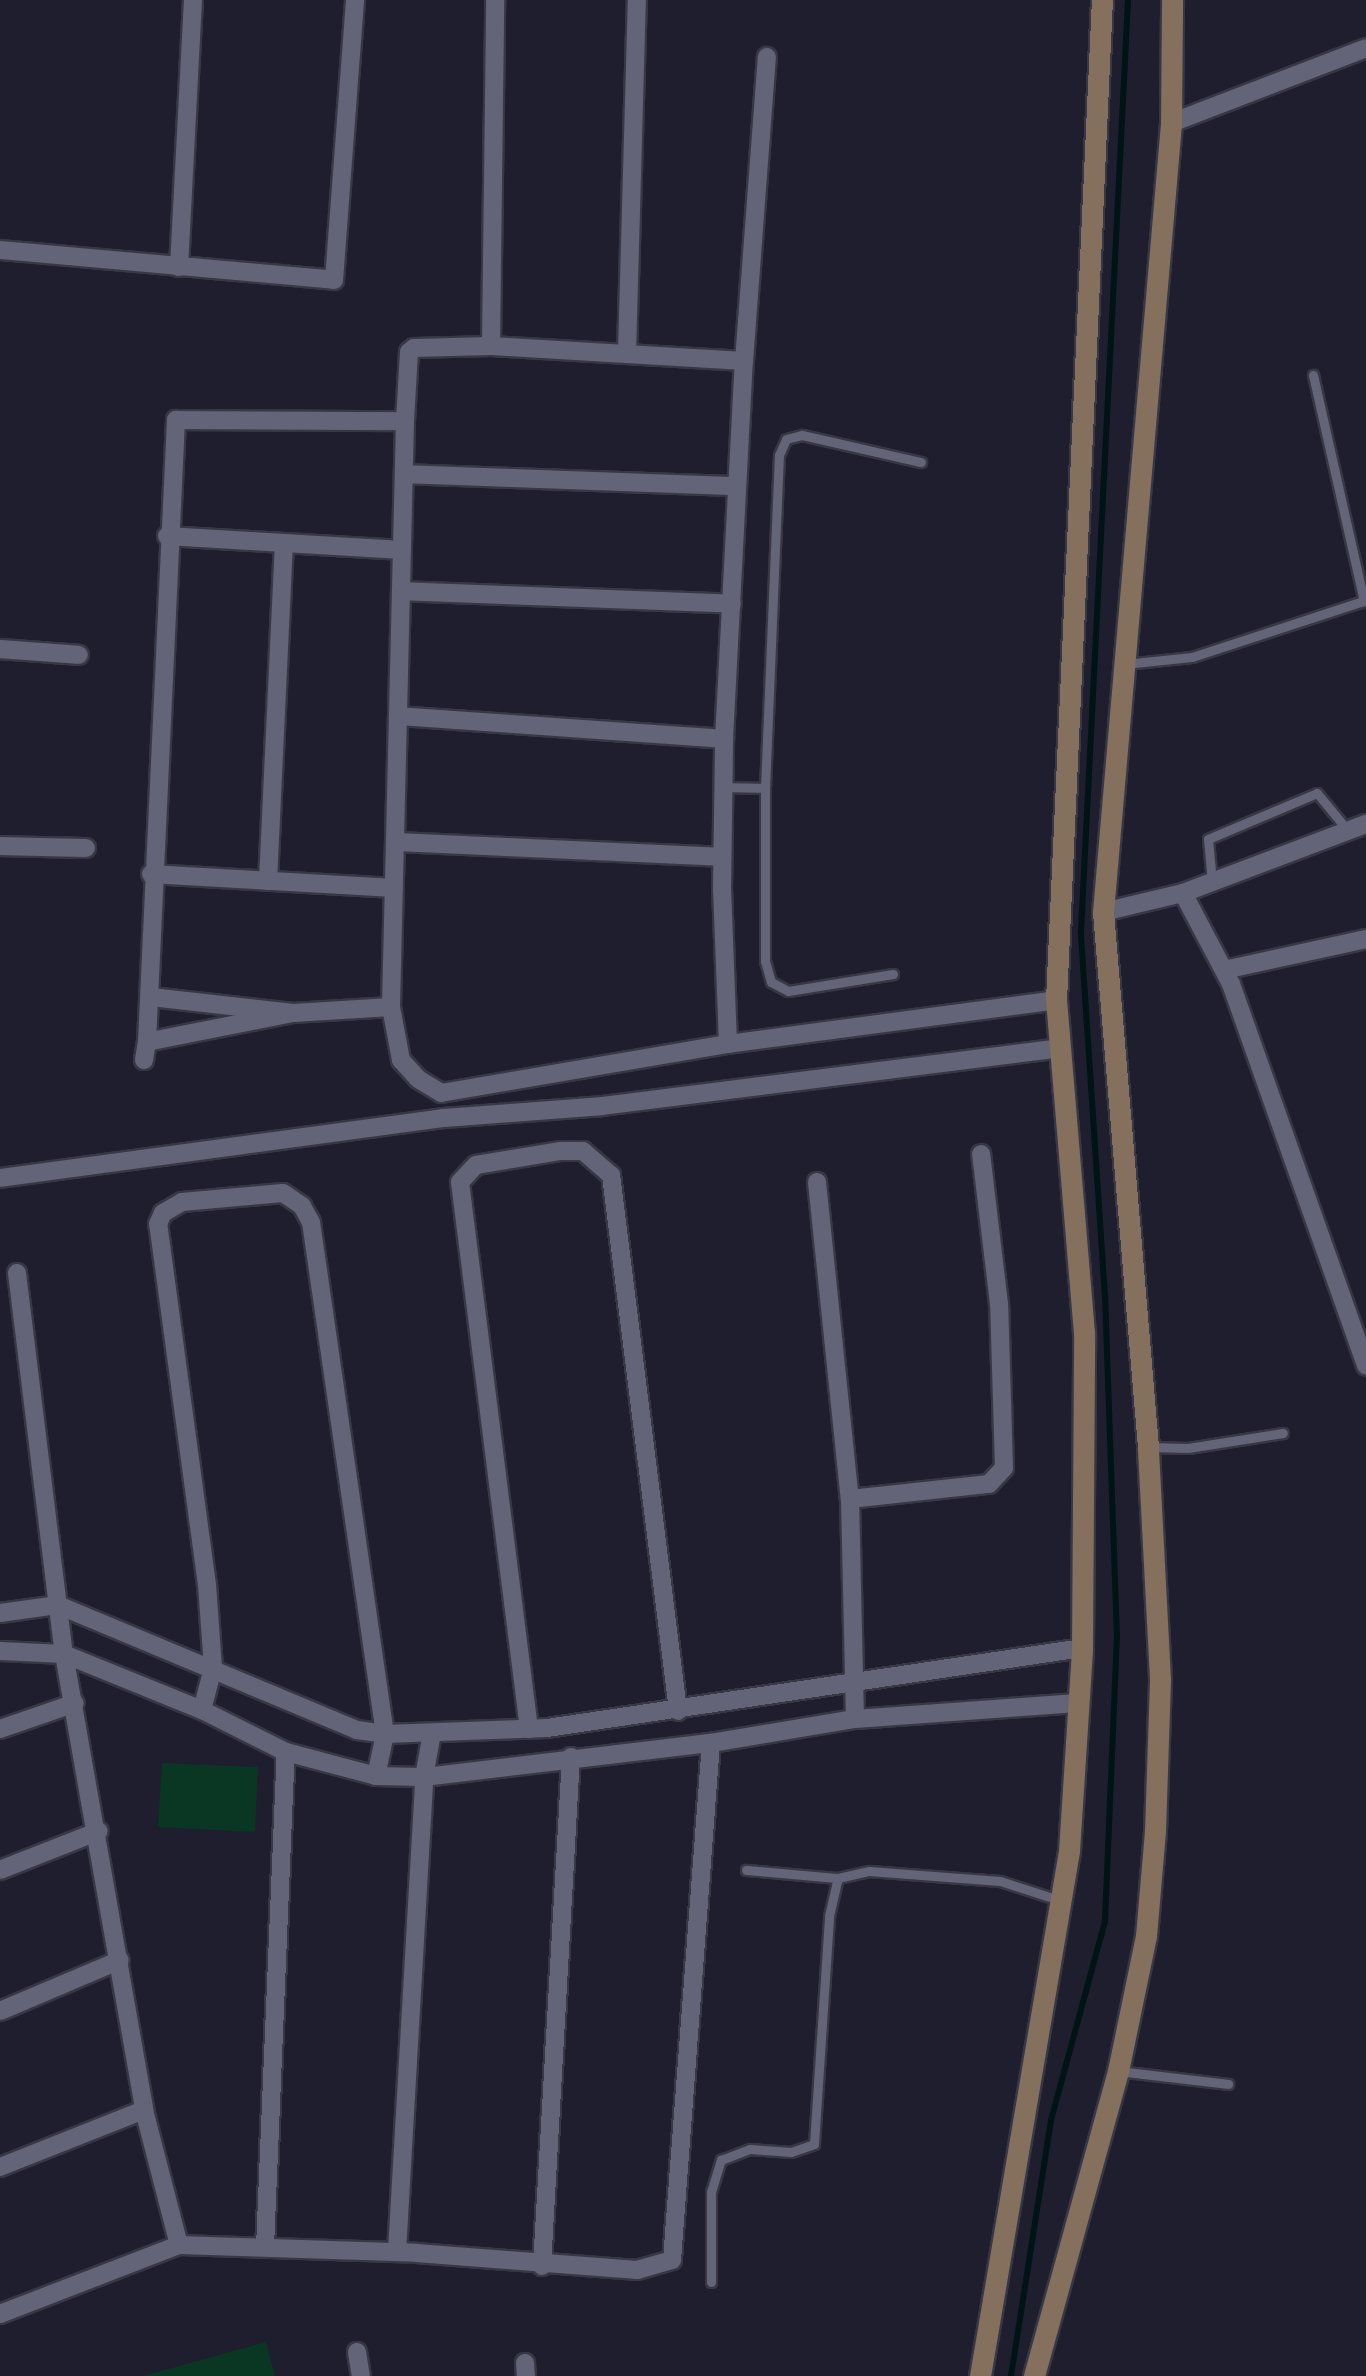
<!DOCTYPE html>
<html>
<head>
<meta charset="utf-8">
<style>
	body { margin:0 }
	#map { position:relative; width:1366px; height:2376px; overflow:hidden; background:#1e1e2f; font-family:Poppins,sans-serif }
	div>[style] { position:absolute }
	.green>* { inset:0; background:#0a3624 }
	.stream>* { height:6px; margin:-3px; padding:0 3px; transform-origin:3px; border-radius:3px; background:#011415 }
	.roads { filter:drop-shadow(2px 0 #383745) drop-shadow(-2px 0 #383745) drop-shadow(0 2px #383745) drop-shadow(0 -2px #383745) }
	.lane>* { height:9px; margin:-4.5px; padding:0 4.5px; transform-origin:4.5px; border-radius:4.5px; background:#636478 }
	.street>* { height:18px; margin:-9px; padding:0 9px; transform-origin:9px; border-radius:9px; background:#636478 }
	.secondary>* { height:21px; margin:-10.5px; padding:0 10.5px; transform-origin:10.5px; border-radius:10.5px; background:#84705c }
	span { translate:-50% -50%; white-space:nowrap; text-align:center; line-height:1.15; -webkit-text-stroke:7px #090910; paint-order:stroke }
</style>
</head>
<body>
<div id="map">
	<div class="green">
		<i style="clip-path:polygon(162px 1763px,258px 1767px,255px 1832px,158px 1827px)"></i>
		<i style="clip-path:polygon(266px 2342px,275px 2376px,143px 2376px)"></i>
	</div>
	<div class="stream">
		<i style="left:1011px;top:2376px;width:259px;rotate:-81.1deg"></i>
		<i style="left:1051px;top:2120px;width:206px;rotate:-74.8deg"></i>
		<i style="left:1105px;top:1921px;width:283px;rotate:-87.6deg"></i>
		<i style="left:1117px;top:1638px;width:341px;rotate:-92deg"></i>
		<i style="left:1105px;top:1297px;width:366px;rotate:-93.8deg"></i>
		<i style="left:1081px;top:932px;width:933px;rotate:-87.11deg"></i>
	</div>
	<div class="roads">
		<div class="lane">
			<i style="left:1313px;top:375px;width:232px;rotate:77.3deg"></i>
			<i style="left:1125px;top:664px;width:67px;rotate:-6deg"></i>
			<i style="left:1192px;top:657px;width:183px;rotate:-18.1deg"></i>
			<i style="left:724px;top:787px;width:41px;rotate:1.4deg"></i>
			<i style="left:1212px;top:882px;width:43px;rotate:-95.3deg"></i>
			<i style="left:1208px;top:839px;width:118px;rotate:-22.9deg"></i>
			<i style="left:1317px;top:793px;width:50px;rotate:50.6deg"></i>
			<i style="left:893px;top:974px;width:106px;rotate:170.8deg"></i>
			<i style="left:788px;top:991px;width:19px;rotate:-152deg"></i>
			<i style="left:771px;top:982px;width:22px;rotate:-106deg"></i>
			<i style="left:765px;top:961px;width:173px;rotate:-90deg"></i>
			<i style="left:765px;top:788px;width:333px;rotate:-87.6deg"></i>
			<i style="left:779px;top:455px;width:17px;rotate:-66deg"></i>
			<i style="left:786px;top:439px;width:16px;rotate:-14deg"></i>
			<i style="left:802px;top:435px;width:122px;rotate:12.8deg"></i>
			<i style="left:1148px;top:1447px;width:40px;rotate:1.4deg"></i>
			<i style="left:1188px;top:1448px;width:96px;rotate:-9deg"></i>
			<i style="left:746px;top:1870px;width:92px;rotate:5deg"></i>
			<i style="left:1118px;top:2071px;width:111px;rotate:6.7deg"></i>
			<i style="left:711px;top:2282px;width:90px;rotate:-90deg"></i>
			<i style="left:711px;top:2192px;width:34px;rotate:-73deg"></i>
			<i style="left:721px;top:2160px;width:31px;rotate:-21deg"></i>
			<i style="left:750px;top:2149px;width:41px;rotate:4.2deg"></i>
			<i style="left:791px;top:2152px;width:24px;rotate:-19deg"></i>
			<i style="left:814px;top:2144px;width:228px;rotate:-86.2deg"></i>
			<i style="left:829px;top:1916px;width:39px;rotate:-77deg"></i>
			<i style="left:838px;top:1878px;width:32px;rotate:-13deg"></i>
			<i style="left:869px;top:1871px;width:131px;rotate:4.4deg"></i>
			<i style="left:1000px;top:1881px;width:62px;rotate:17.9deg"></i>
		</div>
		<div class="street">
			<i style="left:1171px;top:123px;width:209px;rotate:-21deg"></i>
			<i style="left:0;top:250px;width:335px;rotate:5.1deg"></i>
			<i style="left:334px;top:280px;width:281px;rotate:-85.7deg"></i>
			<i style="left:179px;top:267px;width:267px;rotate:-87deg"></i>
			<i style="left:491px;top:346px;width:346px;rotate:-89.3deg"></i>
			<i style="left:627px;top:353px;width:353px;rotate:-88.4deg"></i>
			<i style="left:744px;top:361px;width:305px;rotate:-85.7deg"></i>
			<i style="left:404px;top:474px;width:332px;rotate:2.1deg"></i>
			<i style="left:167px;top:536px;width:235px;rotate:3.4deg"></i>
			<i style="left:401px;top:591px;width:331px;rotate:2.2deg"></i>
			<i style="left:0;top:649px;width:79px;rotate:4.3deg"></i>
			<i style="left:398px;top:716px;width:327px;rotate:4deg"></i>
			<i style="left:395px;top:842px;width:327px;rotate:2.6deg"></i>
			<i style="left:0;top:846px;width:86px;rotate:1.3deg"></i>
			<i style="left:151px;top:874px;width:243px;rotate:3.3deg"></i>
			<i style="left:268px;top:881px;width:337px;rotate:-87.3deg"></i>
			<i style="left:1183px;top:893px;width:103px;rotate:62.2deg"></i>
			<i style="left:1231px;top:984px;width:405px;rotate:70.5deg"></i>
			<i style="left:1103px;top:912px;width:82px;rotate:-13.4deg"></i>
			<i style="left:1183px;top:893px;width:196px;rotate:-20.7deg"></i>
			<i style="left:1224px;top:970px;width:145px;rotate:-12.3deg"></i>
			<i style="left:151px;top:997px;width:143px;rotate:6.4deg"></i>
			<i style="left:293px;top:1013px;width:98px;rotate:-3.5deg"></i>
			<i style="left:293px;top:1013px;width:149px;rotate:168.8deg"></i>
			<i style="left:147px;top:1042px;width:623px;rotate:-87.33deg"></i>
			<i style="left:176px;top:420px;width:229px;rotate:0.3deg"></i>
			<i style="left:728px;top:1044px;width:154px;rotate:-92.2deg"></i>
			<i style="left:722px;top:890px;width:151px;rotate:-89.2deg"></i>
			<i style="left:724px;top:739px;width:379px;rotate:-87deg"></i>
			<i style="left:744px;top:361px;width:253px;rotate:-176.6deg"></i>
			<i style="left:491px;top:346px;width:77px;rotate:178.5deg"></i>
			<i style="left:414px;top:348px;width:6px;rotate:141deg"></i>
			<i style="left:409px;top:352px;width:69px;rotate:93.3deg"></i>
			<i style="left:405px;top:421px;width:586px;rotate:91.37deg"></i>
			<i style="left:391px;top:1007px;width:54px;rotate:79.3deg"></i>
			<i style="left:401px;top:1060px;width:25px;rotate:48deg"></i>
			<i style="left:418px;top:1079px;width:27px;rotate:31deg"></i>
			<i style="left:441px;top:1093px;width:291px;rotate:-9.7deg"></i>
			<i style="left:728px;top:1044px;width:331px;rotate:-7.6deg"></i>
			<i style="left:144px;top:1060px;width:18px;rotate:-81deg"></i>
			<i style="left:0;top:1178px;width:447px;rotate:-7.7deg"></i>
			<i style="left:443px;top:1118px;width:159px;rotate:-4.3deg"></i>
			<i style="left:602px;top:1106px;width:462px;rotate:-7.2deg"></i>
			<i style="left:817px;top:1182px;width:319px;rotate:84.1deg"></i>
			<i style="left:850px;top:1499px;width:220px;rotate:88.7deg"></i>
			<i style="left:17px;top:1273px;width:384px;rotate:83deg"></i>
			<i style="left:64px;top:1654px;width:463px;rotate:80deg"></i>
			<i style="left:144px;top:2110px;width:139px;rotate:75.5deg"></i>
			<i style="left:850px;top:1499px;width:140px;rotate:-6.2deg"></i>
			<i style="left:989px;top:1484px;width:22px;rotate:-47deg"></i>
			<i style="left:1004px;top:1468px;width:164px;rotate:-91.7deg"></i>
			<i style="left:999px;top:1304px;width:151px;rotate:-96.8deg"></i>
			<i style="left:0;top:1613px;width:59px;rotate:-7.9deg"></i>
			<i style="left:58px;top:1605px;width:324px;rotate:22.7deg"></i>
			<i style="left:357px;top:1730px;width:28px;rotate:8deg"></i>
			<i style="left:385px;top:1734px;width:162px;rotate:-2.1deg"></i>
			<i style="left:547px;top:1728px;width:541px;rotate:-8.5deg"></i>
			<i style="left:0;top:1651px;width:64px;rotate:2.7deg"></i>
			<i style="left:64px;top:1654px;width:149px;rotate:22.1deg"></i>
			<i style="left:202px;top:1710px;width:94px;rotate:26.6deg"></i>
			<i style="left:286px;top:1752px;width:93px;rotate:14.9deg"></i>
			<i style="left:376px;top:1776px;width:48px;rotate:1.2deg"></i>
			<i style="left:424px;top:1777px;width:289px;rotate:-6.8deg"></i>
			<i style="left:711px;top:1743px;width:146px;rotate:-9.5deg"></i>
			<i style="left:855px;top:1719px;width:223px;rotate:-4.1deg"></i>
			<i style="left:202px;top:1710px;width:43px;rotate:-75.3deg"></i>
			<i style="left:213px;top:1668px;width:83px;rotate:-94.1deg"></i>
			<i style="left:207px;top:1585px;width:364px;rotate:-97.7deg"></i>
			<i style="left:158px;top:1224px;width:12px;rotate:-66deg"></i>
			<i style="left:163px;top:1213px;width:22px;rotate:-30deg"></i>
			<i style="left:182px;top:1202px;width:101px;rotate:-5.1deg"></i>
			<i style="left:283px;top:1193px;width:23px;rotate:34deg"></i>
			<i style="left:302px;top:1206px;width:18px;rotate:61deg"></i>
			<i style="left:311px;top:1222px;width:517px;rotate:81.78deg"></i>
			<i style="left:385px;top:1734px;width:43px;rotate:102.1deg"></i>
			<i style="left:0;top:1729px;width:79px;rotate:-19.1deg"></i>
			<i style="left:529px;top:1729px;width:551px;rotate:-97.19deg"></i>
			<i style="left:460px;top:1182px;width:23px;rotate:-47deg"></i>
			<i style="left:476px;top:1165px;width:86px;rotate:-9.4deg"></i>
			<i style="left:561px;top:1151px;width:22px"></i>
			<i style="left:583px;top:1151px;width:37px;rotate:41deg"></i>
			<i style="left:611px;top:1175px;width:540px;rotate:82.87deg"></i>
			<i style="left:0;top:1870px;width:106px;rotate:-21.5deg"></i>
			<i style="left:0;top:2011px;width:130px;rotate:-23deg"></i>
			<i style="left:0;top:2167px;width:155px;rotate:-21.6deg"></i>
			<i style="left:265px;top:2247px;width:495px;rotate:-87.6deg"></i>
			<i style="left:397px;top:2252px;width:476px;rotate:-86.7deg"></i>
			<i style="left:424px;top:1777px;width:45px;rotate:-79.7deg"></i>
			<i style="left:542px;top:2266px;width:510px;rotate:-86.74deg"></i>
			<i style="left:0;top:2314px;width:192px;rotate:-21.1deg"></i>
			<i style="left:179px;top:2245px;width:237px;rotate:1.9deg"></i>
			<i style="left:416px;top:2253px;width:222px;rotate:4.4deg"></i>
			<i style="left:637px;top:2270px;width:36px;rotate:-16deg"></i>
			<i style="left:672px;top:2260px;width:518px;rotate:-85.69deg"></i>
			<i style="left:357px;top:2352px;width:24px;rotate:81deg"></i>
			<i style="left:525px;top:2363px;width:13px;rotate:86deg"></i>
		</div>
		<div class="secondary">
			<i style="left:980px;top:2376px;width:532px;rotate:-80.38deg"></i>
			<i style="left:1069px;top:1851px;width:203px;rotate:-86.3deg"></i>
			<i style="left:1082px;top:1648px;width:315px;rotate:-89.6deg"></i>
			<i style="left:1084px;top:1333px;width:334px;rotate:-94.8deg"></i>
			<i style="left:1056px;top:1000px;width:1001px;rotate:-87.37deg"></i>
			<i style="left:1034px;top:2376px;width:316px;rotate:-74.6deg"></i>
			<i style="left:1118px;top:2071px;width:138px;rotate:-78.3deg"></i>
			<i style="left:1146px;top:1936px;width:105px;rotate:-85.1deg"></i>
			<i style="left:1155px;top:1831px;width:152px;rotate:-88.1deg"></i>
			<i style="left:1160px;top:1679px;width:232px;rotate:-93deg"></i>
			<i style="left:1148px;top:1447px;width:537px;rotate:-94.81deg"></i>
			<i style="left:1103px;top:912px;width:792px;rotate:-85.07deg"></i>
			<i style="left:1171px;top:123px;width:123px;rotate:-89.5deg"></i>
		</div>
	</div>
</div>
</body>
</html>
